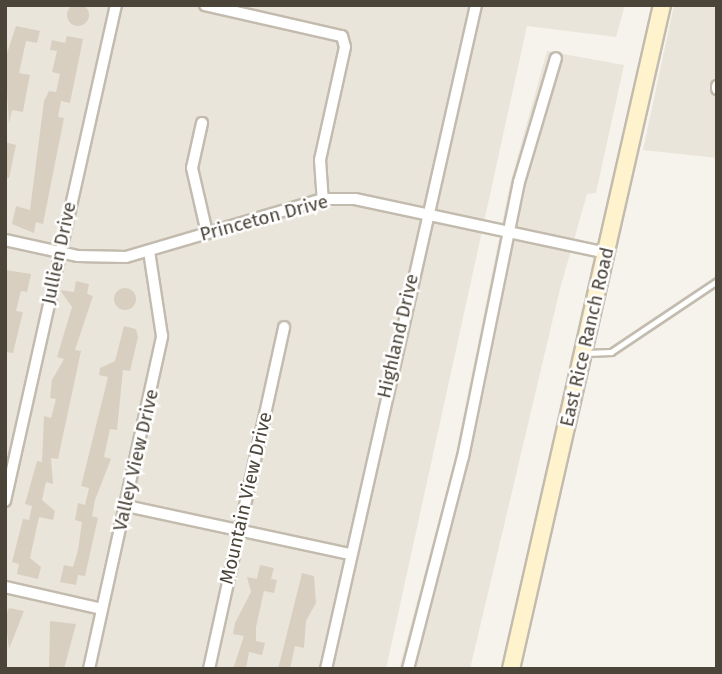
<!DOCTYPE html>
<html>
<head>
<meta charset="utf-8">
<style>
	body { margin:0 }
	#map { position:relative; width:722px; height:674px; overflow:hidden; background:#f6f3ec; font-family:"Fira Sans",sans-serif }
	div>[style] { position:absolute }
	.residential>* { inset:0; background:#eae5da }
	.building>* { inset:0; background:#d8cfc1 }
	.round { border-radius:50% }
	.roads { filter:drop-shadow(2px 0 #c2bbae) drop-shadow(-2px 0 #c2bbae) drop-shadow(0 2px #c2bbae) drop-shadow(0 -2px #c2bbae) }
	.lane>* { height:5px; margin:-2.5px; padding:0 2.5px; transform-origin:2.5px; border-radius:2.5px; background:#fff }
	.street>* { height:10px; margin:-5px; padding:0 5px; transform-origin:5px; border-radius:5px; background:#fff }
	.secondary>* { height:16px; margin:-8px; padding:0 8px; transform-origin:8px; border-radius:8px; background:#fff3cd }
	span { translate:-50% -50%; white-space:nowrap; text-align:center; line-height:1.15; -webkit-text-stroke:5px #fff; paint-order:stroke }
	.street-label { font-size:19px; color:#4b4439 }
	.frame { position:absolute; inset:0; border:7px solid #4b4439; pointer-events:none }
</style>
</head>
<body>
<div id="map">
	<div class="residential">
		<i style="clip-path:polygon(5px 5px,625px 5px,616px 37px,527px 26px,386px 669px,5px 669px)"></i>
		<i style="clip-path:polygon(674px 5px,717px 5px,717px 158px,643px 150px)"></i>
		<i style="clip-path:polygon(547px 51px,624px 65px,596px 193px,587px 194px,560px 289px,470px 669px,399px 669px,453px 467px,510px 184px)"></i>
	</div>
	<div class="building">
		<i class="round" style="left:67px;top:4px;width:22px;height:22px"></i>
		<i style="clip-path:polygon(16px 26px,40px 31px,37px 43px,26px 41px,19px 73px,30px 75px,26px 95px,23px 112px,12px 110px,9px 124px,5px 59px)"></i>
		<i style="clip-path:polygon(67px 36px,83px 39px,70px 103px,61px 101px,58px 117px,64px 118px,43px 224px,36px 222px,34px 233px,12px 224px,16px 206px,30px 210px,44px 101px,49px 91px,56px 92px,60px 74px,52px 72px,57px 51px,50px 50px,52px 40px,65px 43px)"></i>
		<i style="clip-path:polygon(5px 142px,16px 145px,9px 178px,5px 178px)"></i>
		<i style="clip-path:polygon(6px 270px,31px 274px,27px 292px,21px 291px,16px 311px,23px 312px,13px 353px,5px 352px)"></i>
		<i style="clip-path:polygon(76px 281px,89px 284px,87px 294px,93px 296px,75px 350px,81px 351px,58px 459px,51px 458px,53px 484px,46px 482px,42px 500px,55px 511px,53px 520px,39px 517px,30px 558px,41px 567px,38px 579px,17px 574px,19px 564px,12px 562px,23px 519px,29px 520px,32px 506px,25px 504px,37px 461px,42px 462px,44px 416px,51px 418px,56px 399px,50px 398px,52px 380px,64px 359px,57px 357px,72px 307px,60px 290px,74px 292px)"></i>
		<i class="round" style="left:114px;top:288px;width:22px;height:22px"></i>
		<i style="clip-path:polygon(124px 326px,136px 329px,138px 337px,130px 371px,123px 370px,117px 430px,110px 429px,104px 457px,111px 459px,95px 500px,92px 516px,98px 518px,85px 576px,78px 575px,76px 585px,60px 582px,64px 565px,73px 567px,78px 550px,82px 522px,75px 520px,78px 503px,85px 505px,89px 488px,81px 486px,108px 377px,99px 375px,100px 368px,115px 361px)"></i>
		<i style="clip-path:polygon(260px 565px,274px 568px,271px 579px,277px 580px,274px 593px,264px 591px,256px 627px,256px 641px,265px 643px,262px 655px,249px 652px,246px 669px,233px 669px,244px 636px,233px 634px,235px 623px,251px 592px,247px 577px,257px 579px)"></i>
		<i style="clip-path:polygon(302px 573px,314px 576px,316px 603px,306px 621px,304px 648px,295px 646px,290px 669px,278px 669px)"></i>
		<i style="clip-path:polygon(9px 608px,24px 611px,9px 649px,5px 617px)"></i>
		<i style="clip-path:polygon(50px 621px,76px 624px,64px 669px,49px 669px)"></i>
	</div>
	<div class="roads">
		<div class="lane">
			<i style="left:585px;top:353px;width:26px;rotate:-2deg"></i>
			<i style="left:611px;top:352px;width:128px;rotate:-33.8deg"></i>
		</div>
		<div class="street">
			<i style="left:205px;top:5px;width:140px;rotate:12.8deg"></i>
			<i style="left:342px;top:36px;width:11px;rotate:75deg"></i>
			<i style="left:345px;top:47px;width:116px;rotate:102.5deg"></i>
			<i style="left:320px;top:160px;width:39px;rotate:86deg"></i>
			<i style="left:717px;top:86px;width:3px;rotate:90deg"></i>
			<i style="left:202px;top:123px;width:46px;rotate:102.5deg"></i>
			<i style="left:192px;top:168px;width:67px;rotate:77deg"></i>
			<i style="left:5px;top:240px;width:75px;rotate:12.4deg"></i>
			<i style="left:78px;top:256px;width:48px;rotate:1.2deg"></i>
			<i style="left:126px;top:257px;width:205px;rotate:-16.4deg"></i>
			<i style="left:323px;top:199px;width:32px"></i>
			<i style="left:355px;top:199px;width:258px;rotate:12.1deg"></i>
			<i style="left:5px;top:501px;width:508px;rotate:-77.39deg"></i>
			<i style="left:126px;top:506px;width:229px;rotate:12.1deg"></i>
			<i style="left:5px;top:587px;width:99px;rotate:12.8deg"></i>
			<i style="left:89px;top:669px;width:341px;rotate:-77.6deg"></i>
			<i style="left:162px;top:336px;width:86px;rotate:-98.7deg"></i>
			<i style="left:209px;top:669px;width:350px;rotate:-77.6deg"></i>
			<i style="left:326px;top:669px;width:681px;rotate:-77.27deg"></i>
			<i style="left:408px;top:669px;width:219px;rotate:-75.5deg"></i>
			<i style="left:463px;top:457px;width:281px;rotate:-78.5deg"></i>
			<i style="left:519px;top:182px;width:129px;rotate:-73.4deg"></i>
		</div>
		<div class="secondary">
			<i style="left:511px;top:669px;width:681px;rotate:-77.19deg"></i>
		</div>
	</div>
	<div class="street-label">
		<span style="left:264px;top:218px;rotate:-15deg">Princeton Drive</span>
		<span style="left:59px;top:253px;rotate:-78deg">Jullien Drive</span>
		<span style="left:398px;top:336px;rotate:-77deg">Highland Drive</span>
		<span style="left:587px;top:337px;rotate:-77deg">East Rice Ranch Road</span>
		<span style="left:136px;top:460px;rotate:-77deg">Valley View Drive</span>
		<span style="left:246px;top:498px;rotate:-77deg">Mountain View Drive</span>
	</div>
	<div class="frame"></div>
</div>
</body>
</html>
